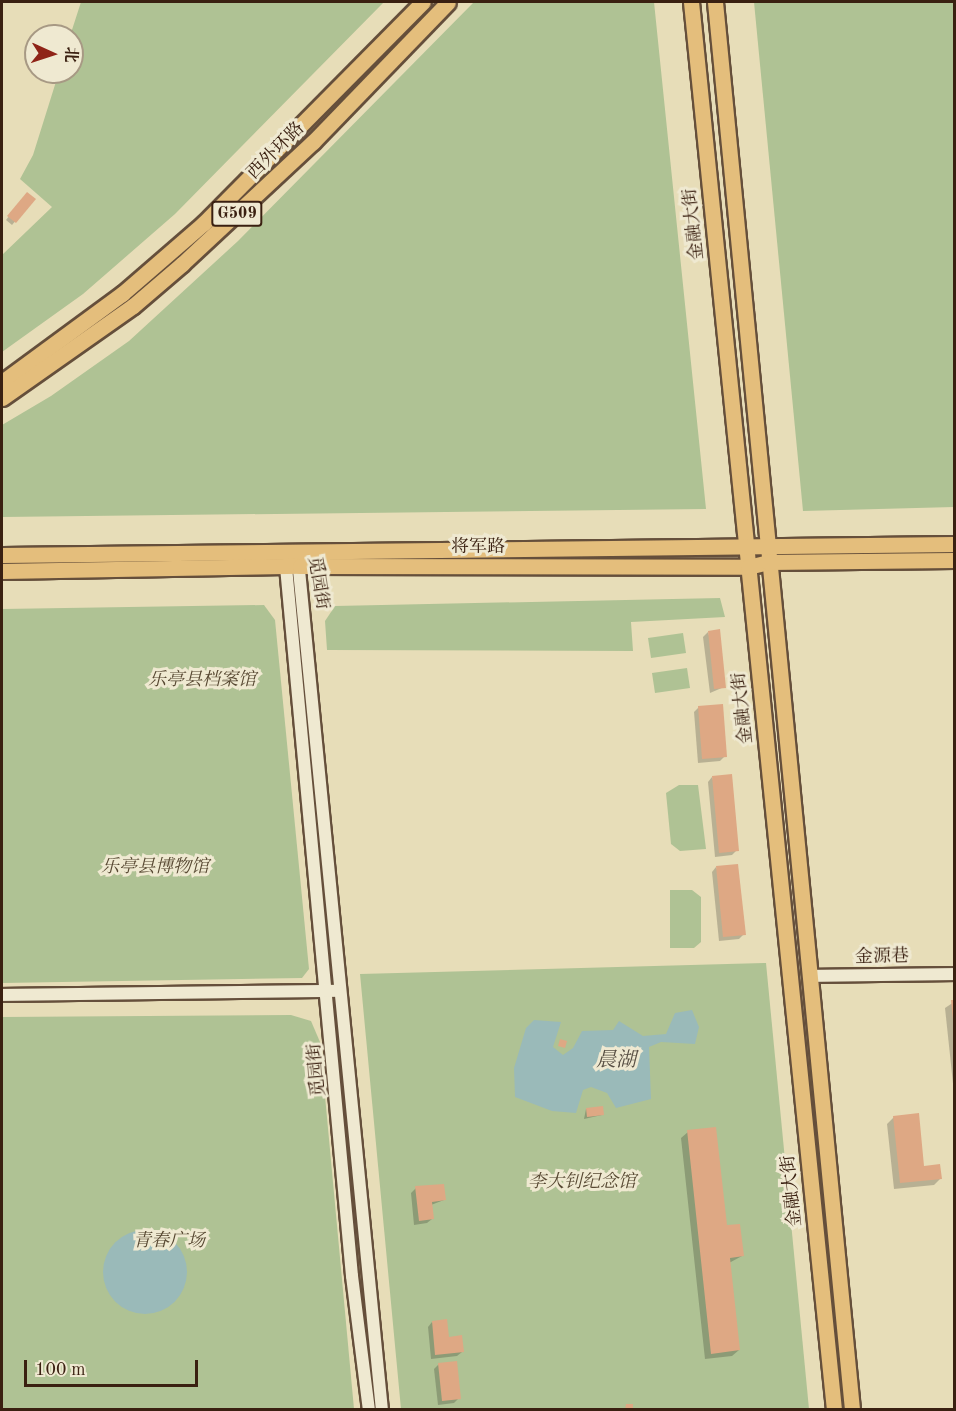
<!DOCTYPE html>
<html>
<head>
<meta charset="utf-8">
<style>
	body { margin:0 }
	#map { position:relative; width:956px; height:1411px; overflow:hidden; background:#e7ddb8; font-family:"Old Standard TT","Noto Serif SC",serif }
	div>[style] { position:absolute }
	.green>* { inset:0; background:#afc294 }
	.water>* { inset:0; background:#9abab9 }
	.round { border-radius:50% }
	.shadow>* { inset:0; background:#0003 }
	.building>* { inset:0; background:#dea884 }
	.roads { filter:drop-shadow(2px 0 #654f3b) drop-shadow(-2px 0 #654f3b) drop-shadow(0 2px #654f3b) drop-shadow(0 -2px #654f3b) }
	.minor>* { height:12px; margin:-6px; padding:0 6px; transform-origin:6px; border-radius:6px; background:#efe9d1 }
	.major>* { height:15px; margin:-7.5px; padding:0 7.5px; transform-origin:7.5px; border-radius:7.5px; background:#e4be7c }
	span { translate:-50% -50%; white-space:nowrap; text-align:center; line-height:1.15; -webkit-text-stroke:6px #efe9d1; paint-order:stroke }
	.shield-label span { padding:2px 4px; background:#efe9d1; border:2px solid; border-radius:4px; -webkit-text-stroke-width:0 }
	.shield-label { font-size:16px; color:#3a2011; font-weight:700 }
	.street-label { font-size:18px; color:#3a2011 }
	.park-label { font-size:18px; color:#574832; font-style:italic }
	.water-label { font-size:20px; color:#574e43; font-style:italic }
	.frame { position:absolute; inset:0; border:3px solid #3a2011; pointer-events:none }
	.north { position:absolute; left:24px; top:24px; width:60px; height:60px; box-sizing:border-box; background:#efe9d1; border:2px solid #a79984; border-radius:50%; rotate:93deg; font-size:16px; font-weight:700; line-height:24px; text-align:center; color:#3a2011 }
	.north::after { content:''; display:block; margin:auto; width:21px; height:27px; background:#8f2418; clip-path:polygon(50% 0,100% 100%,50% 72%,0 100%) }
	.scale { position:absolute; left:24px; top:1360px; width:174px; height:27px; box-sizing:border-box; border:3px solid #3a2011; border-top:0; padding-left:8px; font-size:18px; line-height:21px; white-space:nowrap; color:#3a2011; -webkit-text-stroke:4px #efe9d1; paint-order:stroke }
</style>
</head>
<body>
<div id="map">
	<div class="green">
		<i style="clip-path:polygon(81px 2px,384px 2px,175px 214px,83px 294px,2px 352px,2px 255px,52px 207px,20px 179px,33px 155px,59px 72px,72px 72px,70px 36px)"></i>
		<i style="clip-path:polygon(474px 2px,654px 2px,706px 509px,2px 517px,2px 425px,51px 396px,129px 341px,238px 241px)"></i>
		<i style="clip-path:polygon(754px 2px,954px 2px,954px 507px,803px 511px)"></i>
		<i style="clip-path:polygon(720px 598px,725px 617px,631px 622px,633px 651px,327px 650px,325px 621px,335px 606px)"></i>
		<i style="clip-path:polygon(264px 605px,275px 620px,309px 969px,302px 978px,2px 983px,2px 609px)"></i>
		<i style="clip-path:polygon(683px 633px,686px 653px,651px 658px,648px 638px)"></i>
		<i style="clip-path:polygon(687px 668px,690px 688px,655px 693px,652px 673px)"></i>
		<i style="clip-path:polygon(679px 785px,698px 785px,706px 849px,680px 851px,671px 844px,666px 793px)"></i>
		<i style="clip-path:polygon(670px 890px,692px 890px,701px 897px,701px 942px,694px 948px,670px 948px)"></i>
		<i style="clip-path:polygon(766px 963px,809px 1409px,401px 1409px,360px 974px)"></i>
		<i style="clip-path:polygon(291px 1015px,311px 1021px,320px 1042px,354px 1409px,2px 1409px,2px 1017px)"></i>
	</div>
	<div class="water">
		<i style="clip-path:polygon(692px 1010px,699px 1027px,695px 1044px,661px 1042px,649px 1047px,651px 1099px,616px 1108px,607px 1093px,591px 1087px,583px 1090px,576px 1113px,552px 1111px,515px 1097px,514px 1068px,526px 1028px,534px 1020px,561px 1022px,553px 1047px,563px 1055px,573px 1048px,582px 1031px,613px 1030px,619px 1021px,643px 1036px,666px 1034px,675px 1013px)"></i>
		<i class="round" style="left:103px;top:1230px;width:84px;height:84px"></i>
	</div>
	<div class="shadow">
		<i style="clip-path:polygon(24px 197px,34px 199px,12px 225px,6px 220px)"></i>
		<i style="clip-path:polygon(708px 632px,724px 687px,710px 693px,703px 637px)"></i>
		<i style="clip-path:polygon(699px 707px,725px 756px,720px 761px,698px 763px,694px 712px)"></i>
		<i style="clip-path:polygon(712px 777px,737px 850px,732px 855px,715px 857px,708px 782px)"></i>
		<i style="clip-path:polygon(716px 867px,744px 934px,739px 939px,719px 941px,712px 872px)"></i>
		<i style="clip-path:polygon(954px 1002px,954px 1093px,945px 1008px)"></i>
		<i style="clip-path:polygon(586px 1109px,602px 1115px,584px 1119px)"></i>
		<i style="clip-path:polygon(894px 1117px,923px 1167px,940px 1179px,934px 1185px,894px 1189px,887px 1124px)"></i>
		<i style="clip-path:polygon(688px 1132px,725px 1227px,742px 1256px,729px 1263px,739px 1350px,732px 1356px,705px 1359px,681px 1138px)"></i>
		<i style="clip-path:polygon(416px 1188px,444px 1200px,431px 1205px,432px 1219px,427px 1223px,414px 1225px,411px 1193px)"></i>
		<i style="clip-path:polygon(432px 1322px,462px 1352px,457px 1356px,431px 1359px,428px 1327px)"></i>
		<i style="clip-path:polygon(439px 1364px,459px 1398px,454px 1403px,438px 1405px,434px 1369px)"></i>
	</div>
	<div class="building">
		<i style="clip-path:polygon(27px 192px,36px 199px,16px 223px,7px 216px)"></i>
		<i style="clip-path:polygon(720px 629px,726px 688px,714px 689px,708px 631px)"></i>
		<i style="clip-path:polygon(723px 704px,727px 757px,702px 759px,698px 706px)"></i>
		<i style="clip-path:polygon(732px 774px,739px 851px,719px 853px,712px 776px)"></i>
		<i style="clip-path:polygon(738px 864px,746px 935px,723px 937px,716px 866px)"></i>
		<i style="clip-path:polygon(951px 1000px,954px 1000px,954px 1020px,953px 1020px)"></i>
		<i style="clip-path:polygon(560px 1039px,567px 1041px,565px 1048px,558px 1046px)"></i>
		<i style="clip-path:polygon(603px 1106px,604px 1115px,587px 1117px,586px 1108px)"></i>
		<i style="clip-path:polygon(919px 1113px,924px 1166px,940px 1164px,942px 1179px,900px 1183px,893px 1116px)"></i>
		<i style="clip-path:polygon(716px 1127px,727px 1225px,740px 1224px,744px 1256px,730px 1258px,740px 1350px,711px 1354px,687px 1130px)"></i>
		<i style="clip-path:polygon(444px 1184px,446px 1200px,432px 1202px,434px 1219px,419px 1221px,415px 1186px)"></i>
		<i style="clip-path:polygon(447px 1319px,449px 1337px,462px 1335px,464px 1352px,435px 1355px,432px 1321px)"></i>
		<i style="clip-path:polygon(457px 1361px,461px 1399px,442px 1401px,438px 1363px)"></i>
		<i style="clip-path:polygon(626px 1404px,633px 1404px,633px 1410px,625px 1410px)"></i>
	</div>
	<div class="roads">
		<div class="minor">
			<i style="left:290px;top:560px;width:8px;rotate:120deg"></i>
			<i style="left:286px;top:567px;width:712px;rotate:84.68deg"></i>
			<i style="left:352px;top:1276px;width:135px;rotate:82.8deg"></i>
			<i style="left:298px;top:560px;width:854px;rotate:84.36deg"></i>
			<i style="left:810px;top:976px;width:144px;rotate:-0.8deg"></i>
			<i style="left:2px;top:995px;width:334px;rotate:-0.7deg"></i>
		</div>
		<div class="major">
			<i style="left:691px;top:2px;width:1415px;rotate:84.2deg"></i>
			<i style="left:715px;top:2px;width:1415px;rotate:84.44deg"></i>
			<i style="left:2px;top:382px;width:149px;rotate:-36.3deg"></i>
			<i style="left:122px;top:294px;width:108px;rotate:-40.9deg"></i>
			<i style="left:204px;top:223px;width:311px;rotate:-45.3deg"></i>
			<i style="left:2px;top:398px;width:160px;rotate:-35.1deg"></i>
			<i style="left:133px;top:306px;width:65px;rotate:-40.6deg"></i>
			<i style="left:182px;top:264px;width:179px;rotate:-43deg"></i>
			<i style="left:313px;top:142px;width:194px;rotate:-46deg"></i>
			<i style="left:2px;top:555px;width:952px;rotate:-0.66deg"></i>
			<i style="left:2px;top:571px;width:298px;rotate:-1deg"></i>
			<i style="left:300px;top:566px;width:448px;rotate:0.1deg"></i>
			<i style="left:748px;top:567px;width:21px;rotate:-14deg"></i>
			<i style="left:768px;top:562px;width:186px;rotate:-0.6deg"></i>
		</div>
	</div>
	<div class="shield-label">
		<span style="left:237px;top:214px">G509</span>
	</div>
	<div class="street-label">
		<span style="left:276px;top:151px;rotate:-45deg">西外环路</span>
		<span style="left:694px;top:224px;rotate:-96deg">金融大街</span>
		<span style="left:478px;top:547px">将军路</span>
		<span style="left:318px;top:583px;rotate:81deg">觅园街</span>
		<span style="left:743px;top:708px;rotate:-96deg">金融大街</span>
		<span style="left:882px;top:957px;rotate:-1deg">金源巷</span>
		<span style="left:317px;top:1070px;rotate:-95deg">觅园街</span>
		<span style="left:792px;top:1191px;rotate:-96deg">金融大街</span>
	</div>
	<div class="park-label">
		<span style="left:202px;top:680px">乐亭县档案馆</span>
		<span style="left:155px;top:867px">乐亭县博物馆</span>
		<span style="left:582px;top:1182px">李大钊纪念馆</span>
		<span style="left:169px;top:1241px">青春广场</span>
	</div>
	<div class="water-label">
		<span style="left:616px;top:1061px">晨湖</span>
	</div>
	<div class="frame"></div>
	<div class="north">北</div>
	<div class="scale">100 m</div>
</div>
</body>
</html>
